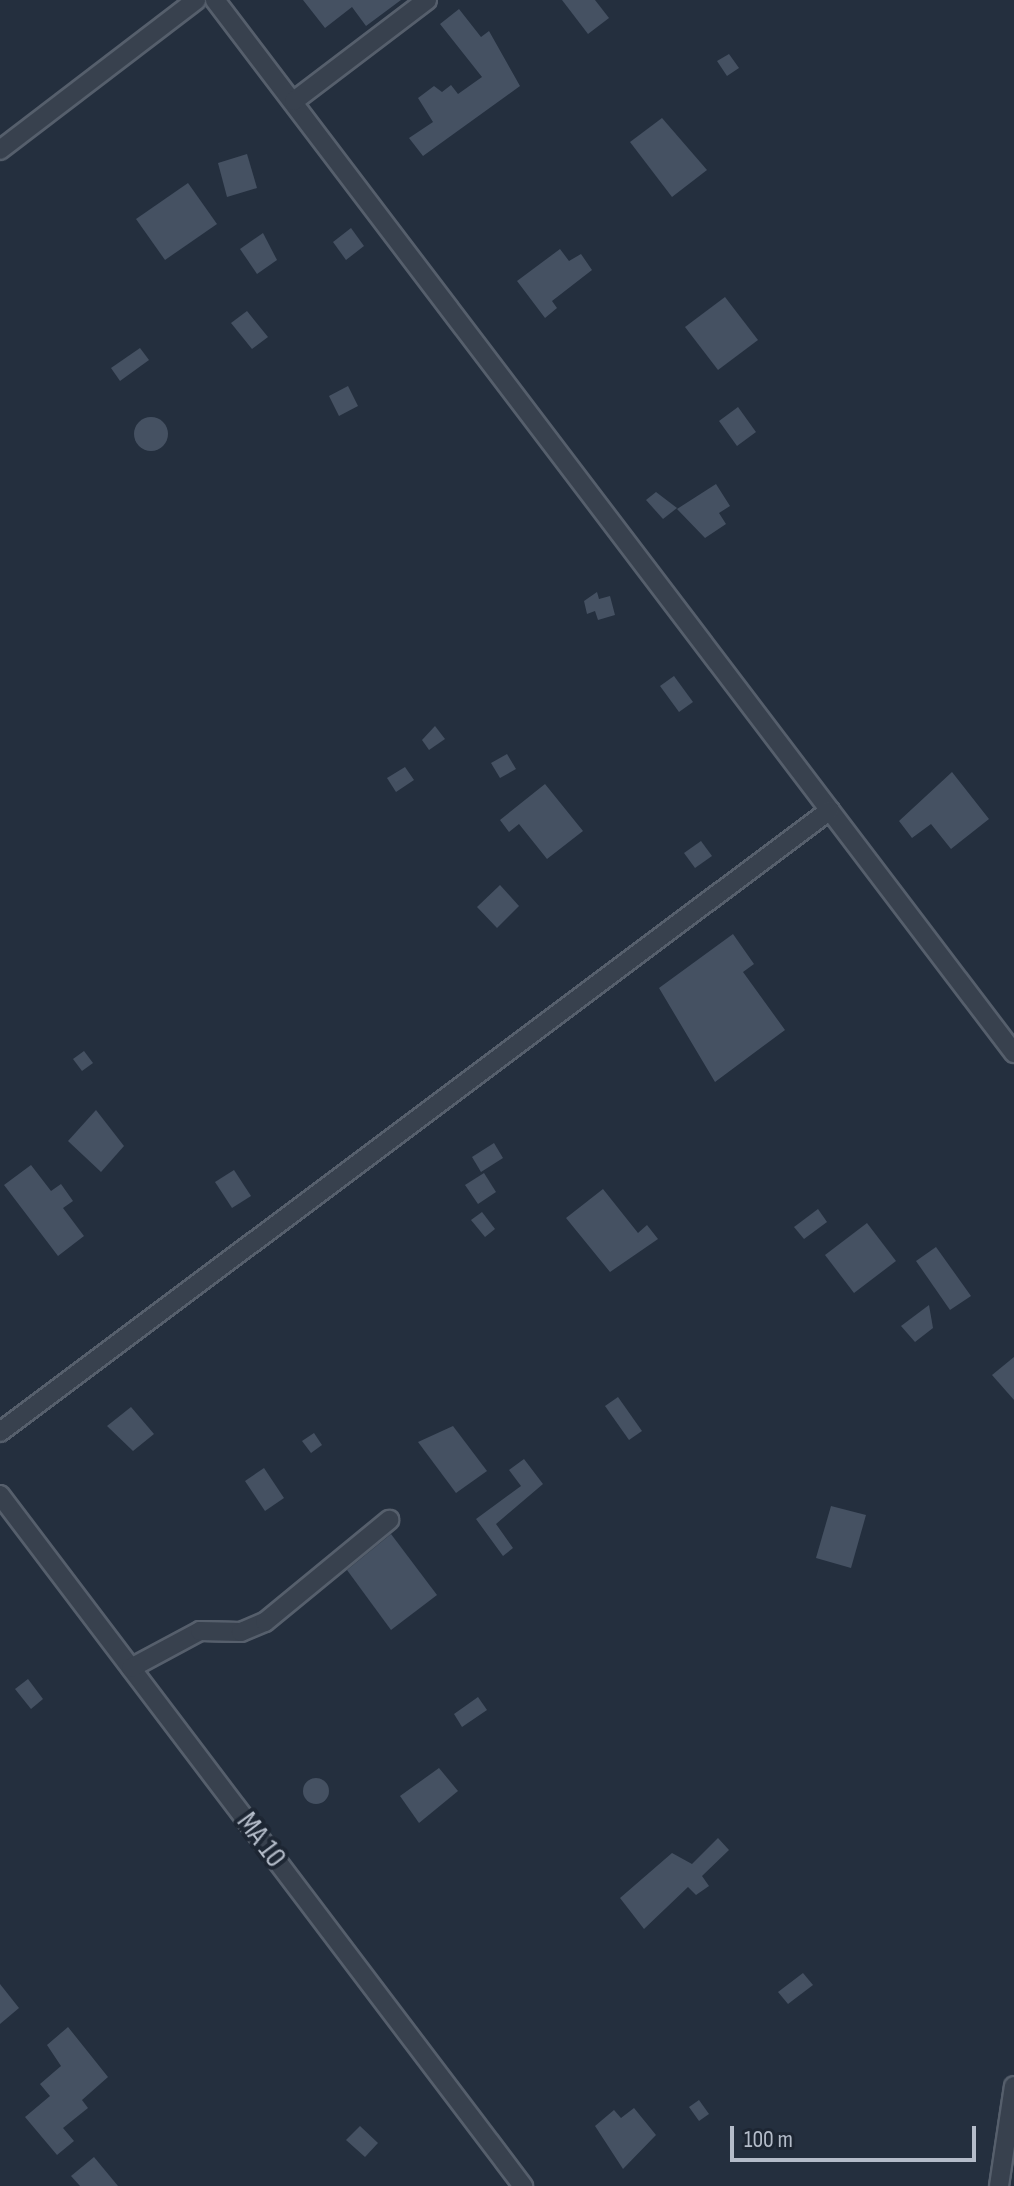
<!DOCTYPE html>
<html>
<head>
<meta charset="utf-8">
<style>
	body { margin:0 }
	#map { position:relative; width:1014px; height:2186px; overflow:hidden; background:#242f3e; font-family:"Sofia Sans Condensed",sans-serif }
	div>[style] { position:absolute }
	.building>* { inset:0; background:#455162 }
	.round { border-radius:50% }
	.roads { filter:drop-shadow(2px 0 #565f6c) drop-shadow(-2px 0 #565f6c) drop-shadow(0 2px #565f6c) drop-shadow(0 -2px #565f6c) }
	.minor>* { height:18px; margin:-9px; padding:0 9px; transform-origin:9px; border-radius:9px; background:#38414e }
	span { translate:-50% -50%; white-space:nowrap; text-align:center; line-height:1.15; -webkit-text-stroke:8px #1d2633; paint-order:stroke }
	.street-label { font-size:30px; color:#b4bcc9 }
	.scale { position:absolute; left:730px; top:2126px; width:246px; height:36px; box-sizing:border-box; border:4px solid #b4bcc9; border-top:0; padding-left:10px; font-size:24px; line-height:28px; white-space:nowrap; color:#b4bcc9; -webkit-text-stroke:6px #1d2633; paint-order:stroke }
</style>
</head>
<body>
<div id="map">
	<div class="building">
		<i style="clip-path:polygon(303px 0,401px 0,366px 26px,352px 7px,325px 28px)"></i>
		<i style="clip-path:polygon(562px 0,595px 0,609px 18px,588px 34px)"></i>
		<i style="clip-path:polygon(459px 9px,481px 37px,489px 31px,520px 86px,423px 156px,409px 138px,433px 122px,418px 98px,434px 86px,442px 92px,451px 85px,458px 94px,482px 77px,440px 24px)"></i>
		<i style="clip-path:polygon(729px 54px,739px 68px,727px 76px,717px 61px)"></i>
		<i style="clip-path:polygon(662px 118px,707px 170px,672px 197px,630px 142px)"></i>
		<i style="clip-path:polygon(247px 154px,257px 188px,227px 197px,218px 163px)"></i>
		<i style="clip-path:polygon(188px 183px,217px 224px,165px 260px,136px 219px)"></i>
		<i style="clip-path:polygon(351px 228px,364px 246px,346px 260px,333px 242px)"></i>
		<i style="clip-path:polygon(263px 233px,277px 260px,257px 274px,240px 249px)"></i>
		<i style="clip-path:polygon(560px 249px,569px 261px,581px 254px,592px 270px,552px 301px,557px 308px,545px 318px,517px 281px)"></i>
		<i style="clip-path:polygon(725px 297px,758px 340px,718px 370px,685px 327px)"></i>
		<i style="clip-path:polygon(247px 311px,268px 337px,252px 349px,231px 323px)"></i>
		<i style="clip-path:polygon(140px 348px,149px 360px,120px 381px,111px 368px)"></i>
		<i style="clip-path:polygon(348px 386px,358px 406px,339px 416px,329px 396px)"></i>
		<i style="clip-path:polygon(738px 407px,756px 432px,737px 446px,719px 421px)"></i>
		<i class="round" style="left:134px;top:417px;width:34px;height:34px"></i>
		<i style="clip-path:polygon(716px 484px,730px 506px,719px 513px,726px 524px,705px 538px,677px 509px)"></i>
		<i style="clip-path:polygon(656px 492px,677px 508px,663px 519px,646px 500px)"></i>
		<i style="clip-path:polygon(597px 592px,599px 599px,610px 596px,615px 615px,598px 620px,595px 611px,587px 614px,584px 601px)"></i>
		<i style="clip-path:polygon(674px 676px,693px 702px,679px 712px,660px 686px)"></i>
		<i style="clip-path:polygon(435px 726px,445px 739px,429px 750px,422px 740px)"></i>
		<i style="clip-path:polygon(507px 754px,516px 769px,500px 778px,491px 763px)"></i>
		<i style="clip-path:polygon(405px 767px,414px 780px,396px 792px,387px 778px)"></i>
		<i style="clip-path:polygon(952px 772px,989px 819px,951px 849px,931px 824px,912px 838px,899px 821px)"></i>
		<i style="clip-path:polygon(545px 784px,583px 831px,547px 859px,519px 824px,509px 832px,500px 820px)"></i>
		<i style="clip-path:polygon(701px 841px,712px 856px,695px 868px,684px 853px)"></i>
		<i style="clip-path:polygon(500px 885px,519px 906px,497px 928px,477px 907px)"></i>
		<i style="clip-path:polygon(733px 934px,754px 964px,743px 972px,785px 1030px,715px 1082px,659px 988px)"></i>
		<i style="clip-path:polygon(84px 1051px,93px 1063px,82px 1071px,73px 1059px)"></i>
		<i style="clip-path:polygon(96px 1110px,124px 1146px,101px 1172px,68px 1141px)"></i>
		<i style="clip-path:polygon(494px 1143px,503px 1158px,481px 1172px,472px 1157px)"></i>
		<i style="clip-path:polygon(31px 1165px,51px 1191px,61px 1184px,73px 1201px,63px 1208px,84px 1236px,58px 1256px,4px 1185px)"></i>
		<i style="clip-path:polygon(234px 1170px,251px 1196px,232px 1208px,215px 1182px)"></i>
		<i style="clip-path:polygon(484px 1173px,496px 1192px,478px 1204px,465px 1185px)"></i>
		<i style="clip-path:polygon(603px 1189px,638px 1233px,647px 1225px,658px 1239px,610px 1272px,566px 1218px)"></i>
		<i style="clip-path:polygon(818px 1209px,827px 1222px,804px 1239px,794px 1227px)"></i>
		<i style="clip-path:polygon(482px 1212px,495px 1229px,485px 1237px,471px 1220px)"></i>
		<i style="clip-path:polygon(867px 1223px,896px 1261px,854px 1293px,825px 1255px)"></i>
		<i style="clip-path:polygon(936px 1247px,971px 1296px,950px 1310px,916px 1261px)"></i>
		<i style="clip-path:polygon(929px 1305px,933px 1328px,915px 1342px,901px 1326px)"></i>
		<i style="clip-path:polygon(1014px 1357px,1014px 1400px,992px 1375px)"></i>
		<i style="clip-path:polygon(618px 1397px,642px 1431px,629px 1440px,605px 1406px)"></i>
		<i style="clip-path:polygon(131px 1407px,154px 1434px,133px 1451px,107px 1426px)"></i>
		<i style="clip-path:polygon(453px 1426px,487px 1471px,456px 1493px,418px 1442px)"></i>
		<i style="clip-path:polygon(314px 1433px,322px 1445px,311px 1453px,302px 1441px)"></i>
		<i style="clip-path:polygon(524px 1459px,543px 1484px,496px 1524px,513px 1548px,503px 1556px,476px 1519px,521px 1486px,509px 1470px)"></i>
		<i style="clip-path:polygon(264px 1468px,284px 1498px,265px 1511px,245px 1481px)"></i>
		<i style="clip-path:polygon(831px 1506px,866px 1515px,851px 1568px,816px 1558px)"></i>
		<i style="clip-path:polygon(391px 1534px,437px 1595px,391px 1630px,347px 1570px)"></i>
		<i style="clip-path:polygon(28px 1679px,43px 1699px,31px 1709px,15px 1689px)"></i>
		<i style="clip-path:polygon(478px 1697px,487px 1710px,462px 1727px,454px 1714px)"></i>
		<i style="clip-path:polygon(439px 1768px,458px 1791px,419px 1823px,400px 1796px)"></i>
		<i class="round" style="left:303px;top:1778px;width:26px;height:26px"></i>
		<i style="clip-path:polygon(718px 1838px,729px 1850px,702px 1876px,709px 1886px,696px 1895px,688px 1887px,644px 1929px,620px 1898px,672px 1853px,692px 1864px)"></i>
		<i style="clip-path:polygon(803px 1973px,813px 1985px,788px 2004px,778px 1992px)"></i>
		<i style="clip-path:polygon(0 1984px,19px 2008px,0 2024px)"></i>
		<i style="clip-path:polygon(68px 2027px,108px 2077px,82px 2100px,88px 2108px,63px 2128px,74px 2141px,57px 2155px,25px 2117px,50px 2096px,40px 2084px,61px 2066px,47px 2045px)"></i>
		<i style="clip-path:polygon(699px 2100px,709px 2114px,699px 2121px,689px 2107px)"></i>
		<i style="clip-path:polygon(634px 2108px,656px 2135px,623px 2169px,595px 2126px,614px 2110px,621px 2118px)"></i>
		<i style="clip-path:polygon(360px 2126px,378px 2143px,365px 2157px,346px 2140px)"></i>
		<i style="clip-path:polygon(94px 2157px,118px 2186px,80px 2186px,71px 2176px)"></i>
	</div>
	<div class="roads">
		<div class="minor">
			<i style="left:215px;top:0;width:1322px;rotate:52.81deg"></i>
			<i style="left:294px;top:101px;width:167px;rotate:-37.2deg"></i>
			<i style="left:0;top:150px;width:247px;rotate:-37.4deg"></i>
			<i style="left:0;top:1432px;width:1037px;rotate:-36.85deg"></i>
			<i style="left:0;top:1495px;width:867px;rotate:52.88deg"></i>
			<i style="left:131px;top:1668px;width:78px;rotate:-28.2deg"></i>
			<i style="left:200px;top:1631px;width:41px;rotate:1.4deg"></i>
			<i style="left:241px;top:1632px;width:26px;rotate:-23deg"></i>
			<i style="left:265px;top:1622px;width:161px;rotate:-39.4deg"></i>
			<i style="left:999px;top:2186px;width:101px;rotate:-81.5deg"></i>
		</div>
	</div>
	<div class="street-label">
		<span style="left:261px;top:1840px;rotate:53deg">MA 10</span>
	</div>
	<div class="scale">100 m</div>
</div>
</body>
</html>
